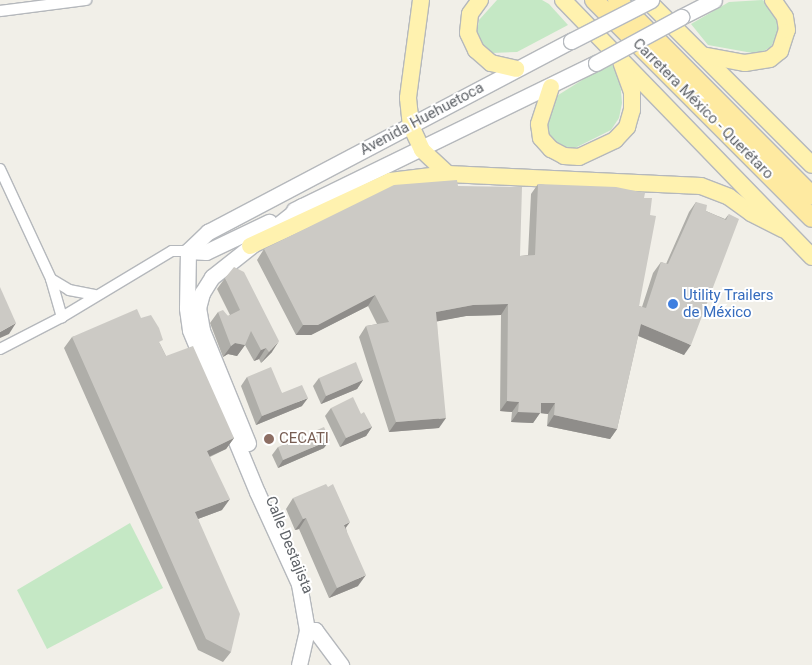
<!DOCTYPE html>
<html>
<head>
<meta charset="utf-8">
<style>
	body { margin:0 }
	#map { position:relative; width:812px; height:665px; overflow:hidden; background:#f1efe8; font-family:Roboto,sans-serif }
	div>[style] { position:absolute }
	.green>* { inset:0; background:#c5e8c5 }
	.roads { filter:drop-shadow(1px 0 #b5b8bc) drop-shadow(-1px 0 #b5b8bc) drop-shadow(0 1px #b5b8bc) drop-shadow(0 -1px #b5b8bc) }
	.minor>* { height:10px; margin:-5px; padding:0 5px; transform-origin:5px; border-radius:5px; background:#fff }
	.secondary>* { height:15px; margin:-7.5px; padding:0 7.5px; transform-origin:7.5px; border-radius:7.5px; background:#fff }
	.primary>* { height:16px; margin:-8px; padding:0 8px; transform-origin:8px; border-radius:8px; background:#fff2af }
	.trunk>* { height:18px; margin:-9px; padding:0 9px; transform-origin:9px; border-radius:9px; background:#feeaa1 }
	.bridges { filter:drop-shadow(1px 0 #b6babf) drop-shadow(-1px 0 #b6babf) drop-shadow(0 1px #b6babf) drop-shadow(0 -1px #b6babf) }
	.secondary-bridge>* { height:15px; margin:-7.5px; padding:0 7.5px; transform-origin:7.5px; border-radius:7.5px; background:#fff }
	.wall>* { inset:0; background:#afaea9 }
	.shaded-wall>* { inset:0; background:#8f8d8a }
	.building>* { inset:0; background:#cccac5 }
	.dots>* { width:14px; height:14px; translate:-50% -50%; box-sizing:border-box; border:2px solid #fff; border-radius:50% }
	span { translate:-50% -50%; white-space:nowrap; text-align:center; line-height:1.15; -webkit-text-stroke:4px #fff; paint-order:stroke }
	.street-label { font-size:15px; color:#5f6368 }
	.shop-label { font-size:15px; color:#366cbe }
	.left { translate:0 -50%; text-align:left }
	.education-label { font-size:15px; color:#785e54 }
</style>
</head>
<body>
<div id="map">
	<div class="green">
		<i style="clip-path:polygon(497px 0,542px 0,549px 4px,568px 25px,517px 52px,492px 53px,480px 41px,477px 31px,479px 20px)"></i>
		<i style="clip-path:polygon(762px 0,771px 3px,779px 30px,771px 47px,758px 54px,708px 45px,691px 24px,729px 2px)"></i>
		<i style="clip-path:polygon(611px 62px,620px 80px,622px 103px,619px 118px,611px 130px,573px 149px,564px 150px,546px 138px,547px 102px)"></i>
		<i style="clip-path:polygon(130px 523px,163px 588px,47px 649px,17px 590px)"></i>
	</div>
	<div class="roads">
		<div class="minor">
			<i style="left:0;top:11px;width:87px;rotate:-7.3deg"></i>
			<i style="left:0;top:169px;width:121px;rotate:65.1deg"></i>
			<i style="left:51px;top:279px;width:40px;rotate:74deg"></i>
			<i style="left:51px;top:279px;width:21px;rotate:31deg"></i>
			<i style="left:69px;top:290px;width:26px;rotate:11deg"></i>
			<i style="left:0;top:349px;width:70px;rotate:-27.3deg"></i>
			<i style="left:62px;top:317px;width:128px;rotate:-31deg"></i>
			<i style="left:172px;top:251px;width:16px"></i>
		</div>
		<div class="secondary">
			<i style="left:681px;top:17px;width:37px;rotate:-27deg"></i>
			<i style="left:294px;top:210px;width:336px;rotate:-26deg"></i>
			<i style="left:188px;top:251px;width:18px;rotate:3deg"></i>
			<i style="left:206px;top:252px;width:70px;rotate:-25.5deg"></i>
			<i style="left:248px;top:443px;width:122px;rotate:-112.2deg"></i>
			<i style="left:202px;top:330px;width:22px;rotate:-100deg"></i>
			<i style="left:198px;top:308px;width:16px;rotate:-75deg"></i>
			<i style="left:202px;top:293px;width:19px;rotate:-58deg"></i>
			<i style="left:212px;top:277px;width:115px;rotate:-38.3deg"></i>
			<i style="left:307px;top:630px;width:8px"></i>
			<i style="left:315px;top:630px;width:44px;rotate:53.4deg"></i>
			<i style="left:299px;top:665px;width:36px;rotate:-77deg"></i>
			<i style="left:307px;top:630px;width:47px;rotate:-99.9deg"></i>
			<i style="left:299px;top:584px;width:101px;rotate:-114.5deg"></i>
			<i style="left:257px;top:492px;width:175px;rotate:-112.5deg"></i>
			<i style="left:190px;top:330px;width:22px;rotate:-98deg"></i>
			<i style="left:187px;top:308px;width:57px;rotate:-89deg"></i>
			<i style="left:188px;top:251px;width:28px;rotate:-44deg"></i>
			<i style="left:208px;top:232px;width:410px;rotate:-27.8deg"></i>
		</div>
		<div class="primary">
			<i style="left:421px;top:0;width:99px;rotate:97.6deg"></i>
			<i style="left:408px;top:98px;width:28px;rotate:84deg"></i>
			<i style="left:411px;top:126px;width:26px;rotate:65deg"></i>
			<i style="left:422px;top:150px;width:35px;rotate:43deg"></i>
			<i style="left:448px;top:174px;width:253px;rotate:2.7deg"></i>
			<i style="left:701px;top:186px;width:30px;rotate:21deg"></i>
			<i style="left:729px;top:197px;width:27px;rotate:36deg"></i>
			<i style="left:751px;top:213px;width:36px;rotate:27deg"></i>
			<i style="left:480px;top:0;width:17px;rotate:126deg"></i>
			<i style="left:470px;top:14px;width:19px;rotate:96deg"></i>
			<i style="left:468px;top:33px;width:19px;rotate:65deg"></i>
			<i style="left:476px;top:50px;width:20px;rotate:41deg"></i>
			<i style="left:491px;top:63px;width:26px;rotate:13deg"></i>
			<i style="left:563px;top:0;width:358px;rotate:45.9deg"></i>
			<i style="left:647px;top:0;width:233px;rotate:45deg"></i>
			<i style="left:702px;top:55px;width:44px;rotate:10.5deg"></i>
			<i style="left:745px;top:63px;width:25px;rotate:-9deg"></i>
			<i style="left:770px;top:59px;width:13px;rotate:-39deg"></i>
			<i style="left:780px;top:51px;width:22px;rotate:-72deg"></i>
			<i style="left:787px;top:30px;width:13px;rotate:-99deg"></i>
			<i style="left:785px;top:17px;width:21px;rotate:-125deg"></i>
			<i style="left:551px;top:87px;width:39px;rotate:108deg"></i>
			<i style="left:539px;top:124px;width:14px;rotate:82deg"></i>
			<i style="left:541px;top:138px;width:15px;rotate:48deg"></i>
			<i style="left:551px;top:149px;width:15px;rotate:28deg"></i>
			<i style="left:564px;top:156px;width:15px;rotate:4deg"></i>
			<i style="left:579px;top:157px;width:40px;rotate:-25deg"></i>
			<i style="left:615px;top:140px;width:18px;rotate:-47deg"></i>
			<i style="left:627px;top:127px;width:18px;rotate:-74deg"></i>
			<i style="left:632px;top:110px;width:18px;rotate:-90deg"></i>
			<i style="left:632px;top:92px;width:30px;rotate:-110deg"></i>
			<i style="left:250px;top:246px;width:154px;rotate:-24.9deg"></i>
			<i style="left:390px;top:181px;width:58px;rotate:-6.9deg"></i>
		</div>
		<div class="trunk">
			<i style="left:594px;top:0;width:308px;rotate:45deg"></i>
			<i style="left:617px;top:0;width:276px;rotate:45.1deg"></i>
		</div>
	</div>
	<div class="bridges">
		<div class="secondary-bridge">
			<i style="left:571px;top:41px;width:90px;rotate:-27.1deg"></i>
			<i style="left:596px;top:63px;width:97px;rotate:-28.4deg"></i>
		</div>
	</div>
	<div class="wall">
		<i style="clip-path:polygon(538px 184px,644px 198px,639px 306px,642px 307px,653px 273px,661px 262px,666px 264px,689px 212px,696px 202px,706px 211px,725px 219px,729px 214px,684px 355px,638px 336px,617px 429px,610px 439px,547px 426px,548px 414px,540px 413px,533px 423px,511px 422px,512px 412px,500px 411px,501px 315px,466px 316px,437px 321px,439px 428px,389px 432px,359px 337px,366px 326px,377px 324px,368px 306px,311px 335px,296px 335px,257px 260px,264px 249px,458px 186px,520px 256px,528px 255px,531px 194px)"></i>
		<i style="clip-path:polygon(225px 278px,272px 352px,261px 363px,259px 359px,254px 361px,245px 345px,237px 356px,228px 354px,223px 357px,210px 323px,218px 312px,228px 316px,230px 315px,217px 289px)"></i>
		<i style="clip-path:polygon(141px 318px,160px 344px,166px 356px,234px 438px,226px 449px,210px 457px,222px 510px,198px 519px,231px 652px,223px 662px,198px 650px,64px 348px,72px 337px)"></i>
		<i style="clip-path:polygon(247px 377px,282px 393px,302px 406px,256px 425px,241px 386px)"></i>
		<i style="clip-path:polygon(319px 378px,363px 380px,357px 389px,321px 404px,313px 386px)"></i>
		<i style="clip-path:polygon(331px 408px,361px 414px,372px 427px,366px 436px,340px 447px,325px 416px)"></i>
		<i style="clip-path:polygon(278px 447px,324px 448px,278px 468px,272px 455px)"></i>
		<i style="clip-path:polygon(293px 498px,346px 528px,358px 586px,329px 598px,299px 529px,295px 530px,286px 509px)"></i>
	</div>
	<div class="shaded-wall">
		<i style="clip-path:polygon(375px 295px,368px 306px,311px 335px,296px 335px,303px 325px)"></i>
		<i style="clip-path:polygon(508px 304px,501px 315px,466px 316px,429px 323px,436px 312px,473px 305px)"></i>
		<i style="clip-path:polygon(16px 323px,9px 334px,0 338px,0 332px)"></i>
		<i style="clip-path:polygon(641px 324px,691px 345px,684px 355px,634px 334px)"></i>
		<i style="clip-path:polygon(279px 341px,272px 352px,261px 363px,269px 352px)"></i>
		<i style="clip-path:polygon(235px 343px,245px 345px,237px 356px,228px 354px,223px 357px,231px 346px)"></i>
		<i style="clip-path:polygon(266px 348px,259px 359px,254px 361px,261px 350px)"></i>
		<i style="clip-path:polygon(363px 380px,357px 389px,321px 404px,326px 396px)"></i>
		<i style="clip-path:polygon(308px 398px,302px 406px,256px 425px,262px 416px)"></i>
		<i style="clip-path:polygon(507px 401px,519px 402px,512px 412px,500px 411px)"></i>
		<i style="clip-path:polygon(541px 403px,555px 403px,548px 414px,540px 413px,533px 423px,511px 422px,518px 412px)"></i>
		<i style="clip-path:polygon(554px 415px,617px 429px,610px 439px,547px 426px)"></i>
		<i style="clip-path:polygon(446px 418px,439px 428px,389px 432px,396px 422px)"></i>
		<i style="clip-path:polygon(372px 427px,366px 436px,340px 447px,346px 438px)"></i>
		<i style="clip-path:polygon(234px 438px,226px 449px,199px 461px,207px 451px)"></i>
		<i style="clip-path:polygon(330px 440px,324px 448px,278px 468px,283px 460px)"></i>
		<i style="clip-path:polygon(230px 499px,222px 510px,187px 523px,195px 512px)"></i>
		<i style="clip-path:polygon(306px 518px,299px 529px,295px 530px,303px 519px)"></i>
		<i style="clip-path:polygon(350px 522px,342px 533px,344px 525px)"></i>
		<i style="clip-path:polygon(366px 575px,358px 586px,329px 598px,337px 588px)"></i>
	</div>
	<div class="building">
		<i style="clip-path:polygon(457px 180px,458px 186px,522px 187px,520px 256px,535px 255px,538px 184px,616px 187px,645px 193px,644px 198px,652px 198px,650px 215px,656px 216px,639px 306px,646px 308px,661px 262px,668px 264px,696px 202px,707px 205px,706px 211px,726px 220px,729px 214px,739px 219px,691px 345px,641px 324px,617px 429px,554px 415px,555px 403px,541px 403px,541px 413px,518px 412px,519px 402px,507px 401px,508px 304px,473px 305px,436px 312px,446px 418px,396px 422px,366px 326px,389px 322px,375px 295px,318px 325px,303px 325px,264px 249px,394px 185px)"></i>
		<i style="clip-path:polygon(234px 267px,244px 272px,279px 341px,269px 352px,266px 348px,261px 350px,251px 331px,245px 345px,235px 343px,231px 346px,218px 312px,223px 310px,228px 316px,240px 310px,225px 278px)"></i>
		<i style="clip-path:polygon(0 287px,16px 323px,0 332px)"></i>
		<i style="clip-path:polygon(137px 309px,141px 318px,151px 315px,159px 328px,163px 340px,159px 342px,166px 356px,193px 346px,234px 438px,207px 451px,230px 499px,195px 512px,240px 614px,231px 652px,206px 639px,72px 337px)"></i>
		<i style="clip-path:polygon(356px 362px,363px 380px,326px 396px,319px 378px)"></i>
		<i style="clip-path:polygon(271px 367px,282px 393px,302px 385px,308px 398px,262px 416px,247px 377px)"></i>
		<i style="clip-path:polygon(353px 397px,361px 414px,364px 412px,372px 427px,346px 438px,331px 408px)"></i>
		<i style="clip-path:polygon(324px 427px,330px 440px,283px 460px,278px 447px)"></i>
		<i style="clip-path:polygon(326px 484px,328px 487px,333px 484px,350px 522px,344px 525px,366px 575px,337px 588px,306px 518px,303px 519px,293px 498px)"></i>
	</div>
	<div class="dots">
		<i style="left:673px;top:304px;background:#3f7fe0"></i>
		<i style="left:269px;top:439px;background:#8d6e63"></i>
	</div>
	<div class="street-label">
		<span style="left:703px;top:109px;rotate:45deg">Carretera México - Querétaro</span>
		<span style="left:422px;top:119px;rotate:-28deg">Avenida Huehuetoca</span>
		<span style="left:289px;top:545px;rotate:68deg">Calle Destajista</span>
	</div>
	<div class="shop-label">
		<span class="left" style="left:683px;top:304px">Utility Trailers<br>de México</span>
	</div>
	<div class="education-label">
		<span class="left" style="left:279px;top:439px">CECATI</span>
	</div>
</div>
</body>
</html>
